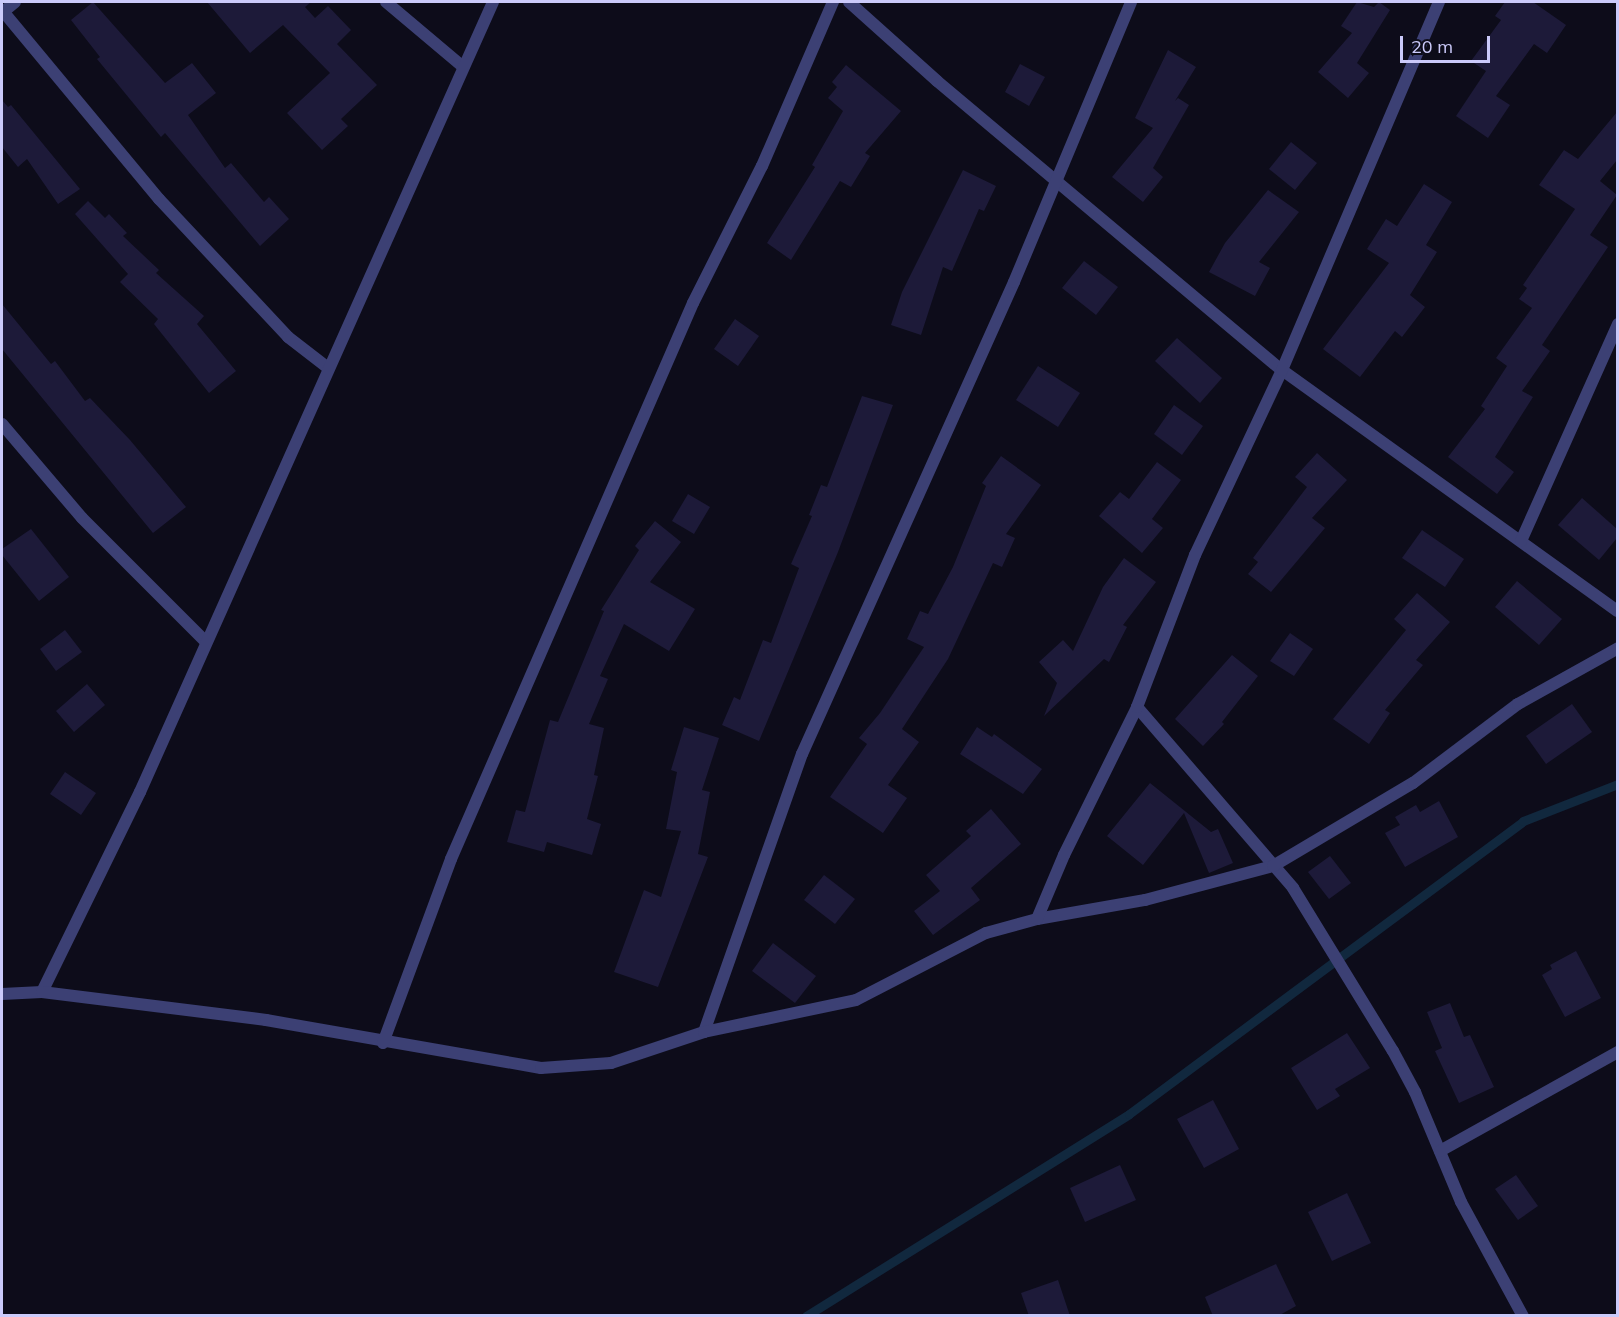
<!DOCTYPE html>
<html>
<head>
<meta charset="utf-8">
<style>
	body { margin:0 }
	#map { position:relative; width:1619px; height:1317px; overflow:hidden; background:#0d0c1a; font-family:Mulish,sans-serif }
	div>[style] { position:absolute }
	.stream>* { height:9px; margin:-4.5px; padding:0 4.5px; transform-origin:4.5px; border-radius:4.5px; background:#11283e }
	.building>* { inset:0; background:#1d1a39 }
	.minor>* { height:12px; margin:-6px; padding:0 6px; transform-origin:6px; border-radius:6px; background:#3c4074 }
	span { translate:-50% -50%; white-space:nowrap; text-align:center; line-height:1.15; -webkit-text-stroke:4.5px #0d0c1a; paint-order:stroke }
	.frame { position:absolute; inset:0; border:3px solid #cbcafa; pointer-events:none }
	.scale { position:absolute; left:1400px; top:36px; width:90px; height:27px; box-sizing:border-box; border:3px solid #cbcafa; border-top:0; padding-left:8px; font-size:18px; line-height:21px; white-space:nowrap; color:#cbcafa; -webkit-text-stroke:4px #0d0c1a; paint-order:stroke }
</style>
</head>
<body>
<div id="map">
	<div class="stream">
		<i style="left:806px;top:1316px;width:381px;rotate:-32deg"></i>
		<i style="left:1129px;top:1114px;width:491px;rotate:-36.6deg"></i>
		<i style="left:1523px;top:821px;width:102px;rotate:-21.3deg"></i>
	</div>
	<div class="building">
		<i style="clip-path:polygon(93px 2px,165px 83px,192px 63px,216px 93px,188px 115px,225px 168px,231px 163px,264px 202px,269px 197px,289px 219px,260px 246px,165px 133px,161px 137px,97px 59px,100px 57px,71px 20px)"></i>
		<i style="clip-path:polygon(207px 2px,311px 2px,305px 7px,315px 18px,328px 6px,351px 30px,337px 44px,377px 85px,341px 119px,348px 126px,322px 150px,287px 113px,330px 73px,283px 25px,250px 53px)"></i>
		<i style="clip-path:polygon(1357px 2px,1374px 7px,1379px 2px,1390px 10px,1357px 63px,1369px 73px,1348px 98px,1318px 72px,1352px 33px,1341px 26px)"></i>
		<i style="clip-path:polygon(1505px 2px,1533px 2px,1566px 25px,1547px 53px,1534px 44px,1496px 96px,1510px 105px,1488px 138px,1456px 116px,1486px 71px,1471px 61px,1501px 20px,1495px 16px)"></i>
		<i style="clip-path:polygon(1168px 50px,1196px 67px,1175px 101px,1178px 98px,1189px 105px,1153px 168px,1163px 177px,1143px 202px,1112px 177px,1153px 128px,1135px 118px)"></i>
		<i style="clip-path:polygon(1020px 64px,1045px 77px,1029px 106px,1005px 92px)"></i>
		<i style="clip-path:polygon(846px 65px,901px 111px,865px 153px,870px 156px,851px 187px,840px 181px,791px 260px,767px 243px,815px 167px,812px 165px,843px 111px,828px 98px,837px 87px,832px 82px)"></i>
		<i style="clip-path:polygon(2px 100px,8px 107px,11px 105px,80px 189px,58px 204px,27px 159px,18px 167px,2px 147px)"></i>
		<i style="clip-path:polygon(1617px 112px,1617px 160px,1600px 181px,1617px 195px,1590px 235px,1608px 247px,1542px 345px,1550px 351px,1522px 391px,1533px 397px,1495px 457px,1514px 472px,1497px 494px,1448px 457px,1485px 409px,1481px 406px,1507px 366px,1496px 358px,1532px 308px,1519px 299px,1527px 288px,1523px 285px,1575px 209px,1539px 185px,1564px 150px,1578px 159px)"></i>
		<i style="clip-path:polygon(1291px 142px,1317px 163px,1295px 190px,1269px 169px)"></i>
		<i style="clip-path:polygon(963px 170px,996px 186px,984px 211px,979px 209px,952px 271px,943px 267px,921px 335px,891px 325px,902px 292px)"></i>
		<i style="clip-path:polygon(1424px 184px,1452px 202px,1426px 245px,1437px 252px,1410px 295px,1425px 307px,1402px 337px,1395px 331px,1360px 377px,1323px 349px,1389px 263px,1367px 249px,1386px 219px,1397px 226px)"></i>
		<i style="clip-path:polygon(1268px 190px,1299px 212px,1259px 262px,1270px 268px,1255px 296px,1209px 272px,1225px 243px)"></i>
		<i style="clip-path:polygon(88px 201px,105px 218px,109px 214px,127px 233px,123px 236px,159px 270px,156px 273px,204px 316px,197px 324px,236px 371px,209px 393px,154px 324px,158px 319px,120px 282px,128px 274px,75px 214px)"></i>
		<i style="clip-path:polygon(1084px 261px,1118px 287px,1096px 315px,1062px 288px)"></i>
		<i style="clip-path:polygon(2px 304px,51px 364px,55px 361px,85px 401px,90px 398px,130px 440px,186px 507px,153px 533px,2px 349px)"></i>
		<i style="clip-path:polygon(735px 319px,759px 336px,738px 366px,714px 349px)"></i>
		<i style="clip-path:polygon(1177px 338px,1222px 378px,1200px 403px,1155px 361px)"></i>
		<i style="clip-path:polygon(1038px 366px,1080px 393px,1058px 427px,1016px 400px)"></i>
		<i style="clip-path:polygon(862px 396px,893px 405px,838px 552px,759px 741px,722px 725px,734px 697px,740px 700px,763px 640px,771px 643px,799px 568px,791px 564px,812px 516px,809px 515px,821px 485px,827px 487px)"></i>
		<i style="clip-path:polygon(1174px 405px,1203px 426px,1182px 455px,1154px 434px)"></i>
		<i style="clip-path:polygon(1317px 453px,1347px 480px,1312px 518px,1325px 528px,1271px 592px,1248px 574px,1258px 562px,1253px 558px,1307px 487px,1295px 477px)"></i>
		<i style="clip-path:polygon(1001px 456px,1041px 485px,1006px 534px,1015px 538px,1002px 567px,993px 563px,948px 659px,902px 729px,919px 742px,888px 785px,907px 798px,883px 833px,830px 797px,867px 744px,859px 738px,880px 713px,924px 647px,907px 639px,920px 611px,928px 614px,953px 567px,986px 486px,982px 483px)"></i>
		<i style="clip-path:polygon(1157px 462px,1181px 480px,1152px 519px,1163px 528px,1142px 553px,1099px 516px,1120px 492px,1129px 499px)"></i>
		<i style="clip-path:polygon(688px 494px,710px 507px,694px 534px,672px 521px)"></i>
		<i style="clip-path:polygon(1582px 498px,1617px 529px,1617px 538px,1599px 560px,1558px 525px)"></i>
		<i style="clip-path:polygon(655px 521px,681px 542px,650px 582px,695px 609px,669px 651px,624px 624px,600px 676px,608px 679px,589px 724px,604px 728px,594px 775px,598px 776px,587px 819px,601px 824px,592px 855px,547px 842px,544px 852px,507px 842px,516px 810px,525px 812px,550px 720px,558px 722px,604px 611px,601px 610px,639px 550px,635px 546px)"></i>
		<i style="clip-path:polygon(31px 529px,69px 577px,39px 601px,2px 555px,2px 549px)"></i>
		<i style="clip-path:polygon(1422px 530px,1464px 559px,1445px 587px,1402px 558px)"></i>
		<i style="clip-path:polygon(1124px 558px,1156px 582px,1123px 625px,1127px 627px,1109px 662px,1104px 659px,1044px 716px,1057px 683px,1039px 662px,1063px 640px,1073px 651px,1103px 587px)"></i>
		<i style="clip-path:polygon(1517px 581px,1562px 619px,1539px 645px,1495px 607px)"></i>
		<i style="clip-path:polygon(1417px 593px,1450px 622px,1416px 660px,1423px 665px,1385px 710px,1390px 713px,1369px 744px,1333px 719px,1406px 630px,1394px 619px)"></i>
		<i style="clip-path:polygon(65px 630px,82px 652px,56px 671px,40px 649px)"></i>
		<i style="clip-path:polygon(1290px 633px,1313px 649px,1294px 676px,1270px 661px)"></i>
		<i style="clip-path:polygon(1232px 655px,1258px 676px,1222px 722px,1224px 724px,1203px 746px,1175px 719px)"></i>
		<i style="clip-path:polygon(87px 684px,105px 705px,74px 732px,56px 711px)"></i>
		<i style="clip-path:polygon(1572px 704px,1592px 732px,1546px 764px,1526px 736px)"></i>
		<i style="clip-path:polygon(684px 727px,719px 738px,702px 790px,710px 792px,698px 854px,708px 857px,658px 987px,614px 972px,644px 890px,661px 897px,681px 831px,666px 829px,677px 772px,671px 770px)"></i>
		<i style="clip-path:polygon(977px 727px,992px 737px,994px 734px,1042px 769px,1023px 794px,960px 754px)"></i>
		<i style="clip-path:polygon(65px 772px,96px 793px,81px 815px,50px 794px)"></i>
		<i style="clip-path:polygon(1150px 783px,1211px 832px,1218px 829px,1233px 863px,1209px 873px,1184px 813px,1143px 865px,1107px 836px)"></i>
		<i style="clip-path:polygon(1439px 801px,1458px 837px,1405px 867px,1385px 833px,1400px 825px,1395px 817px,1416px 805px,1420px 812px)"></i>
		<i style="clip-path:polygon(991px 809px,1021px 844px,971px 888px,980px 900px,933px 935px,914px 911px,940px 891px,926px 875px,971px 836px,966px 831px)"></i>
		<i style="clip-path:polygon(1330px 856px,1351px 883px,1329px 899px,1308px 872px)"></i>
		<i style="clip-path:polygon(824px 875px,855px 899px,835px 924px,804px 900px)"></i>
		<i style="clip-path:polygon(773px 943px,816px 976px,795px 1003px,752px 971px)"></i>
		<i style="clip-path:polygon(1576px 951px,1601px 998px,1565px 1017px,1542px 975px,1552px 969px,1550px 965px)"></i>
		<i style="clip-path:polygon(1450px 1003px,1464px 1037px,1470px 1035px,1494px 1087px,1459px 1103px,1435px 1051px,1442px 1048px,1427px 1012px)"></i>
		<i style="clip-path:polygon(1347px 1033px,1370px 1068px,1335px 1089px,1340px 1096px,1317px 1110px,1291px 1068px)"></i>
		<i style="clip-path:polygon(1213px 1100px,1239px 1149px,1204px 1168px,1177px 1119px)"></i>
		<i style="clip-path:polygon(1120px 1165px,1136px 1200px,1085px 1222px,1070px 1188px)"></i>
		<i style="clip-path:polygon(1516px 1175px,1538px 1206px,1518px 1220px,1495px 1189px)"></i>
		<i style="clip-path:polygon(1347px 1193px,1371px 1243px,1332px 1261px,1308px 1212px)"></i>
		<i style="clip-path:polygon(1276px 1264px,1296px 1306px,1278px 1316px,1213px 1316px,1205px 1297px)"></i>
		<i style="clip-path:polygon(1058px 1280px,1070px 1316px,1029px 1316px,1021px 1293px)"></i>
	</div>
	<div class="minor">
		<i style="left:386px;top:2px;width:99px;rotate:40.1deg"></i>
		<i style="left:849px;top:2px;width:118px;rotate:41.9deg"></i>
		<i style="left:937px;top:81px;width:450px;rotate:40deg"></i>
		<i style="left:1282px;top:370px;width:413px;rotate:35.7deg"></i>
		<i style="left:2px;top:10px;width:246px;rotate:50.3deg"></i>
		<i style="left:159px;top:199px;width:189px;rotate:46.9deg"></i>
		<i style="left:288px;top:337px;width:49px;rotate:37.6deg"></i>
		<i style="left:2px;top:13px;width:17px;rotate:-40deg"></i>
		<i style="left:2px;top:424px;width:123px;rotate:49.6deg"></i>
		<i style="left:82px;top:518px;width:175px;rotate:45deg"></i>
		<i style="left:1521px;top:541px;width:238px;rotate:-65.9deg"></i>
		<i style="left:1137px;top:707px;width:239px;rotate:49.2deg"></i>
		<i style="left:1293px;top:888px;width:191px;rotate:58.5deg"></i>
		<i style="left:1393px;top:1051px;width:47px;rotate:61.8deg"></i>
		<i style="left:1415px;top:1092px;width:119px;rotate:67.3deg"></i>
		<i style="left:1461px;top:1202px;width:130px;rotate:61.5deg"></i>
		<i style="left:1037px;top:919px;width:110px;rotate:-10deg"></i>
		<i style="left:1145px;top:900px;width:132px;rotate:-14.9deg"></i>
		<i style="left:1273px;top:866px;width:163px;rotate:-30.7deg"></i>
		<i style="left:1413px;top:783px;width:131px;rotate:-37deg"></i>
		<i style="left:1518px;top:704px;width:115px;rotate:-29.2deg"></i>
		<i style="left:42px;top:992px;width:223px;rotate:-63.9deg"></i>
		<i style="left:140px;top:792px;width:865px;rotate:-65.92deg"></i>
		<i style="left:2px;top:994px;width:40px;rotate:-2.9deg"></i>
		<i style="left:42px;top:992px;width:226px;rotate:7.1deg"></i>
		<i style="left:266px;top:1020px;width:279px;rotate:9.9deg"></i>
		<i style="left:541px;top:1068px;width:70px;rotate:-4.1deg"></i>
		<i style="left:611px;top:1063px;width:98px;rotate:-18.4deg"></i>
		<i style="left:704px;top:1032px;width:295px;rotate:-70.6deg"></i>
		<i style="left:802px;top:754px;width:517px;rotate:-65.81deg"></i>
		<i style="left:1014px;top:282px;width:303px;rotate:-67.3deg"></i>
		<i style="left:704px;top:1032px;width:155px;rotate:-11.9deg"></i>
		<i style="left:856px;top:1000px;width:146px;rotate:-27.3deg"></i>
		<i style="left:986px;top:933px;width:53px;rotate:-15.4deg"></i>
		<i style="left:1037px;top:919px;width:69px;rotate:-67.1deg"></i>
		<i style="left:1064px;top:855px;width:165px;rotate:-63.7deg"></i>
		<i style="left:1137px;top:707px;width:163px;rotate:-69.1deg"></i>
		<i style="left:1195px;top:555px;width:204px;rotate:-64.8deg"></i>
		<i style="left:1282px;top:370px;width:400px;rotate:-66.9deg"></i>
		<i style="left:383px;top:1043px;width:196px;rotate:-69.7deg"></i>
		<i style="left:451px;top:859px;width:606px;rotate:-66.48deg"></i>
		<i style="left:693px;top:303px;width:153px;rotate:-63.3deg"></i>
		<i style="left:762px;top:166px;width:179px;rotate:-66.6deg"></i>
		<i style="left:1440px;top:1151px;width:204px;rotate:-29.1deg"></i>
	</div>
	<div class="frame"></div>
	<div class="scale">20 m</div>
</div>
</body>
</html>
